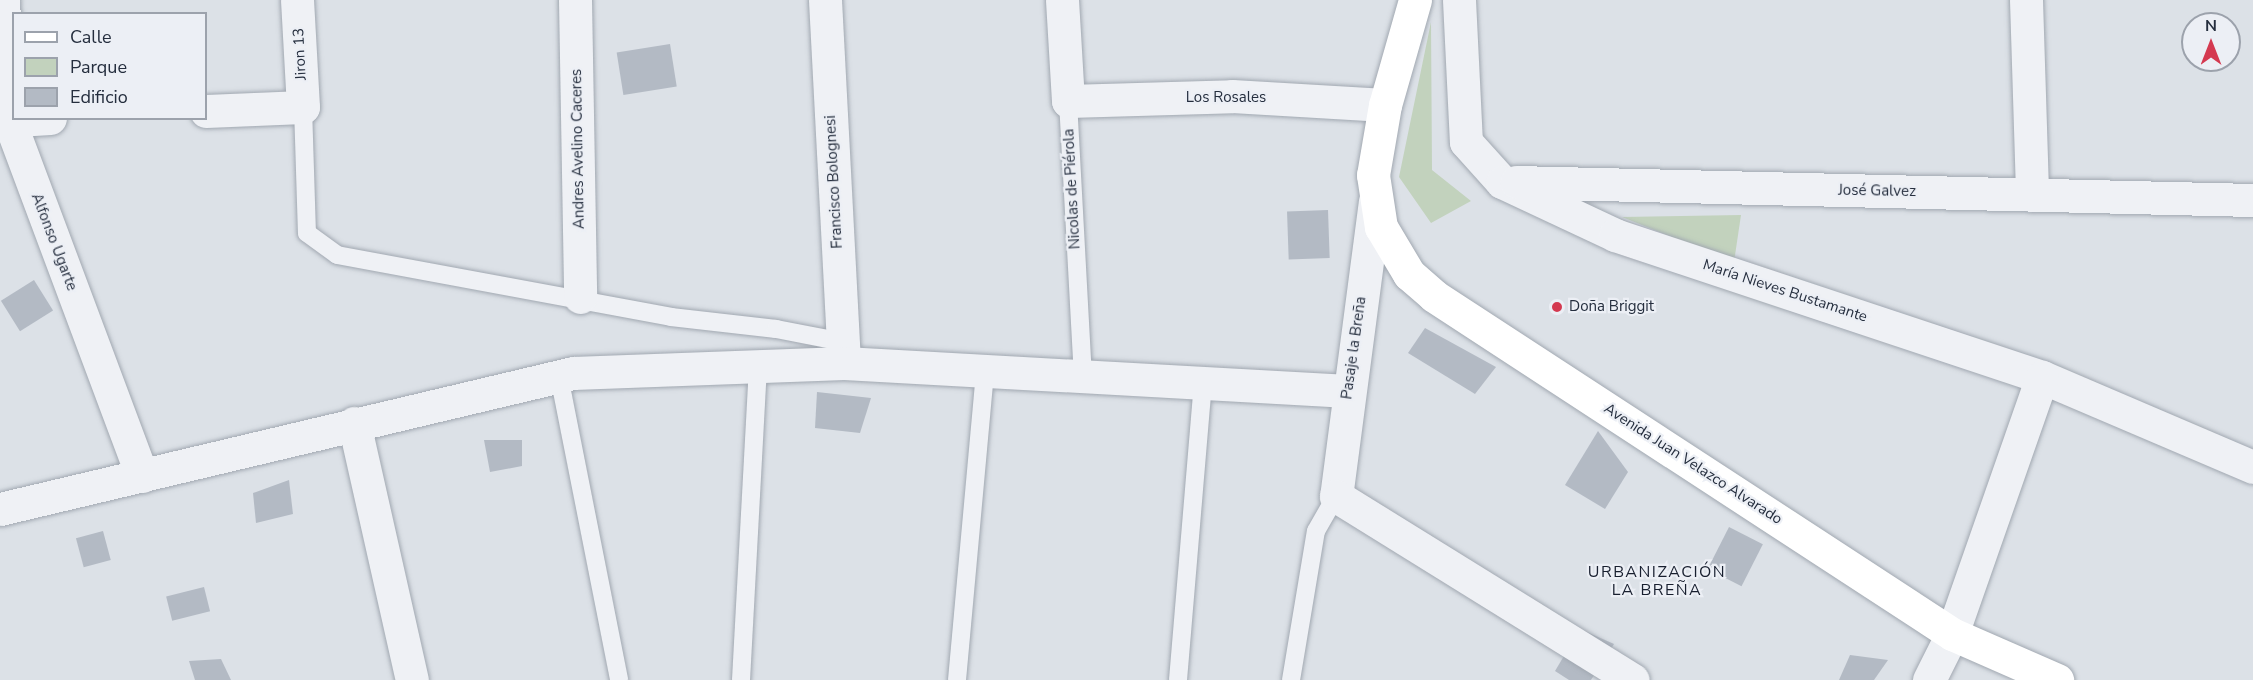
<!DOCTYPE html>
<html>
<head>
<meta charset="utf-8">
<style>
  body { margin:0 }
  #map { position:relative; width:2253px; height:680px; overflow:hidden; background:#dce1e7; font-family:"Nunito Sans",sans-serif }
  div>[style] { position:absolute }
  .green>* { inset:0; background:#c2d2bd }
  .building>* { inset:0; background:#b3bac4; transform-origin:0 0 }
  .roads { filter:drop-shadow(0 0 2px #a1a8b1) drop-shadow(0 0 2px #a1a8b1) }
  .lane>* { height:18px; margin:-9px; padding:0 9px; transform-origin:9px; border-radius:9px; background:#eff1f5 }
  .street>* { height:33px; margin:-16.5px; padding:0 16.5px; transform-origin:16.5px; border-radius:16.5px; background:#eff1f5 }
  .secondary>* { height:33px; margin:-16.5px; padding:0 16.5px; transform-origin:16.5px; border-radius:16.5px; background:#fff }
  .dots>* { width:16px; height:16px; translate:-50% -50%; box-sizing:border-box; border:3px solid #eceff5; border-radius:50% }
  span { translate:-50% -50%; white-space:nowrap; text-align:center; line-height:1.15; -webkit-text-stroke:4.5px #eceff5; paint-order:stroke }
  .street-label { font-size:15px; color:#252e3e }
  .poi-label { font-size:15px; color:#252e3e }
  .left { translate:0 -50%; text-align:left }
  .neighbourhood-label { font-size:16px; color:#181f2f; letter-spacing:1.5px }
  .legend { position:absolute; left:12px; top:12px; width:195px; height:108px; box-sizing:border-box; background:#eceff5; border:2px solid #9ca2ac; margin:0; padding:8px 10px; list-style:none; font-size:18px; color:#252e3e }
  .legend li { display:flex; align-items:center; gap:12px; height:30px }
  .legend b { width:30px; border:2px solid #9ca2ac }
  .north { position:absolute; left:2181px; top:12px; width:60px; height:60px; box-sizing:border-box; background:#eceff5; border:2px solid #9ca2ac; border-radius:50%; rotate:0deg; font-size:16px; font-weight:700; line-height:24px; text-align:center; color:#252e3e }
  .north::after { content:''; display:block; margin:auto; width:21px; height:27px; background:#d43950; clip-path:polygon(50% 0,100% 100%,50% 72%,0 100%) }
</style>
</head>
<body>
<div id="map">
  <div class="green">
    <div style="clip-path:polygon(1431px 22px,1432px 170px,1471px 201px,1431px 223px,1399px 177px)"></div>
    <div style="clip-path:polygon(1741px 215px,1734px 262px,1622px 217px)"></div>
  </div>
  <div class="building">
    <div style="left:670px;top:44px;width:43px;height:54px;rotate:81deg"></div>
    <div style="left:1328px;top:210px;width:48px;height:41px;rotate:88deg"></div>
    <div style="left:34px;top:280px;width:36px;height:39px;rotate:58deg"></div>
    <div style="clip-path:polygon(1425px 328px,1496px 367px,1475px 394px,1408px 353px)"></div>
    <div style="clip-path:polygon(817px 392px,871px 398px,860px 433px,815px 428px)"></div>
    <div style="clip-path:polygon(1598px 431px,1628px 472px,1605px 509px,1565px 485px)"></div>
    <div style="clip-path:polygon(484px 440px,522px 440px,522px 466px,490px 472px)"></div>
    <div style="clip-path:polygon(289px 480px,293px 514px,256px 523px,253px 493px)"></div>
    <div style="left:1729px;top:527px;width:38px;height:47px;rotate:27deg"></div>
    <div style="left:103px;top:531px;width:30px;height:28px;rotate:75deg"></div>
    <div style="left:204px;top:587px;width:25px;height:39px;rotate:76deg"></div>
    <div style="clip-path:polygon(1580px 629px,1614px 644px,1591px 680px,1569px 680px,1555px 671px)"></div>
    <div style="clip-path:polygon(1850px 655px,1888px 660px,1874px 680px,1839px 680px)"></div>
    <div style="clip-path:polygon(221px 659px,231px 680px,195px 680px,189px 661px)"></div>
  </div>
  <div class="roads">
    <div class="lane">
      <div style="left:1068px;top:101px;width:277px;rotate:86.9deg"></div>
      <div style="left:303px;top:107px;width:126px;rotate:88.2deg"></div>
      <div style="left:307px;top:233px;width:37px;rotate:36deg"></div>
      <div style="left:337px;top:255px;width:340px;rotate:10.5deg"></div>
      <div style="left:671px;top:317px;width:106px;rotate:6.5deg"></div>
      <div style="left:776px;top:329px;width:68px;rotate:11deg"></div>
      <div style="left:559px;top:376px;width:310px;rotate:78.8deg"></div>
      <div style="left:741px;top:680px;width:314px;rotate:-86.9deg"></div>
      <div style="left:957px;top:680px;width:310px;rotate:-84.8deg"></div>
      <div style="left:1178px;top:680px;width:298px;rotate:-85.2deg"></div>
      <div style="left:1291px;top:680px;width:151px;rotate:-80.5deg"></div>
      <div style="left:1316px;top:531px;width:40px;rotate:-60.3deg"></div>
    </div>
    <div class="street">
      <div style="left:3px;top:0;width:120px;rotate:87.1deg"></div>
      <div style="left:9px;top:120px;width:380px;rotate:69.5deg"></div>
      <div style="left:575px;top:0;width:297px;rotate:89deg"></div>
      <div style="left:825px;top:0;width:363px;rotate:87deg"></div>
      <div style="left:1062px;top:0;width:101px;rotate:86.6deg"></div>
      <div style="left:1068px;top:101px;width:164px;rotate:-1.7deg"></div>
      <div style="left:1232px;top:96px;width:153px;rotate:3.4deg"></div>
      <div style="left:1459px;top:0;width:142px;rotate:87.2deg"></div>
      <div style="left:1466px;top:142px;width:54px;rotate:48deg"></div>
      <div style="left:1502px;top:182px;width:125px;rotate:25.1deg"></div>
      <div style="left:1615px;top:235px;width:450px;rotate:18.4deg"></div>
      <div style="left:2042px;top:377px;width:229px;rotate:23.1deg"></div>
      <div style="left:2026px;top:0;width:195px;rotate:88.2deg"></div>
      <div style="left:206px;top:111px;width:97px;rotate:-2.4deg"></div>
      <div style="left:303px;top:107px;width:107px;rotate:-93.2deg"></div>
      <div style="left:0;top:121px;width:50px;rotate:-3.4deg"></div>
      <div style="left:1516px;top:182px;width:737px;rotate:1.4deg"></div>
      <div style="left:1375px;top:201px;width:298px;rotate:97.5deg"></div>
      <div style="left:1336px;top:496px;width:349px;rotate:31.8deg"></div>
      <div style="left:354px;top:423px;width:263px;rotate:77.3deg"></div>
      <div style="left:0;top:509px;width:589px;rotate:-13.35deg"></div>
      <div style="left:573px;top:373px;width:271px;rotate:-2.1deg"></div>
      <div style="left:844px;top:363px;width:505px;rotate:3.18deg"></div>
      <div style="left:1929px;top:680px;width:51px;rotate:-63.4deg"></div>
      <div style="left:1952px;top:634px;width:272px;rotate:-70.7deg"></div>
    </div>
    <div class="secondary">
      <div style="left:1415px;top:0;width:109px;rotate:105.9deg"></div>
      <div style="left:1385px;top:105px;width:71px;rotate:99.7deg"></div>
      <div style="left:1373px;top:175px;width:53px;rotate:81.3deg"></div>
      <div style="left:1381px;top:227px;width:55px;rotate:59.2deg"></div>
      <div style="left:1409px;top:274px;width:33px;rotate:41deg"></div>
      <div style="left:1434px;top:296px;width:619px;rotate:33.12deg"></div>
      <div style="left:1952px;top:634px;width:115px;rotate:23.7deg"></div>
    </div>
  </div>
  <div class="dots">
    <div style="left:1557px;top:307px;background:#d43950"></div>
  </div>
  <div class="street-label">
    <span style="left:300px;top:54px;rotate:-93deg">Jiron 13</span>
    <span style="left:1226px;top:98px">Los Rosales</span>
    <span style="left:578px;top:149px;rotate:-91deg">Andres Avelino Caceres</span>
    <span style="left:834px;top:182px;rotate:-93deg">Francisco Bolognesi</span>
    <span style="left:1072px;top:189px;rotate:-93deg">Nicolas de Piérola</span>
    <span style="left:1877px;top:191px;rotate:1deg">José Galvez</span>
    <span style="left:54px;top:242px;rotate:69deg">Alfonso Ugarte</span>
    <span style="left:1785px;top:291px;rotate:18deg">María Nieves Bustamante</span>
    <span style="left:1354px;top:348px;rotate:-82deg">Pasaje la Breña</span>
    <span style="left:1693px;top:464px;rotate:33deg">Avenida Juan Velazco Alvarado</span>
  </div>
  <div class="poi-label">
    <span class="left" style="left:1569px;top:307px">Doña Briggit</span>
  </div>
  <div class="neighbourhood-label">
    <span style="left:1657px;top:581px">URBANIZACIÓN<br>LA BREÑA</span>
  </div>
  <ul class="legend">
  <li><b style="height:8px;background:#fff"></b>Calle</li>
  <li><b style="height:16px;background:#c2d2bd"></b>Parque</li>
  <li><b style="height:16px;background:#b3bac4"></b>Edificio</li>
  </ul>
  <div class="north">N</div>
</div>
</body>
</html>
